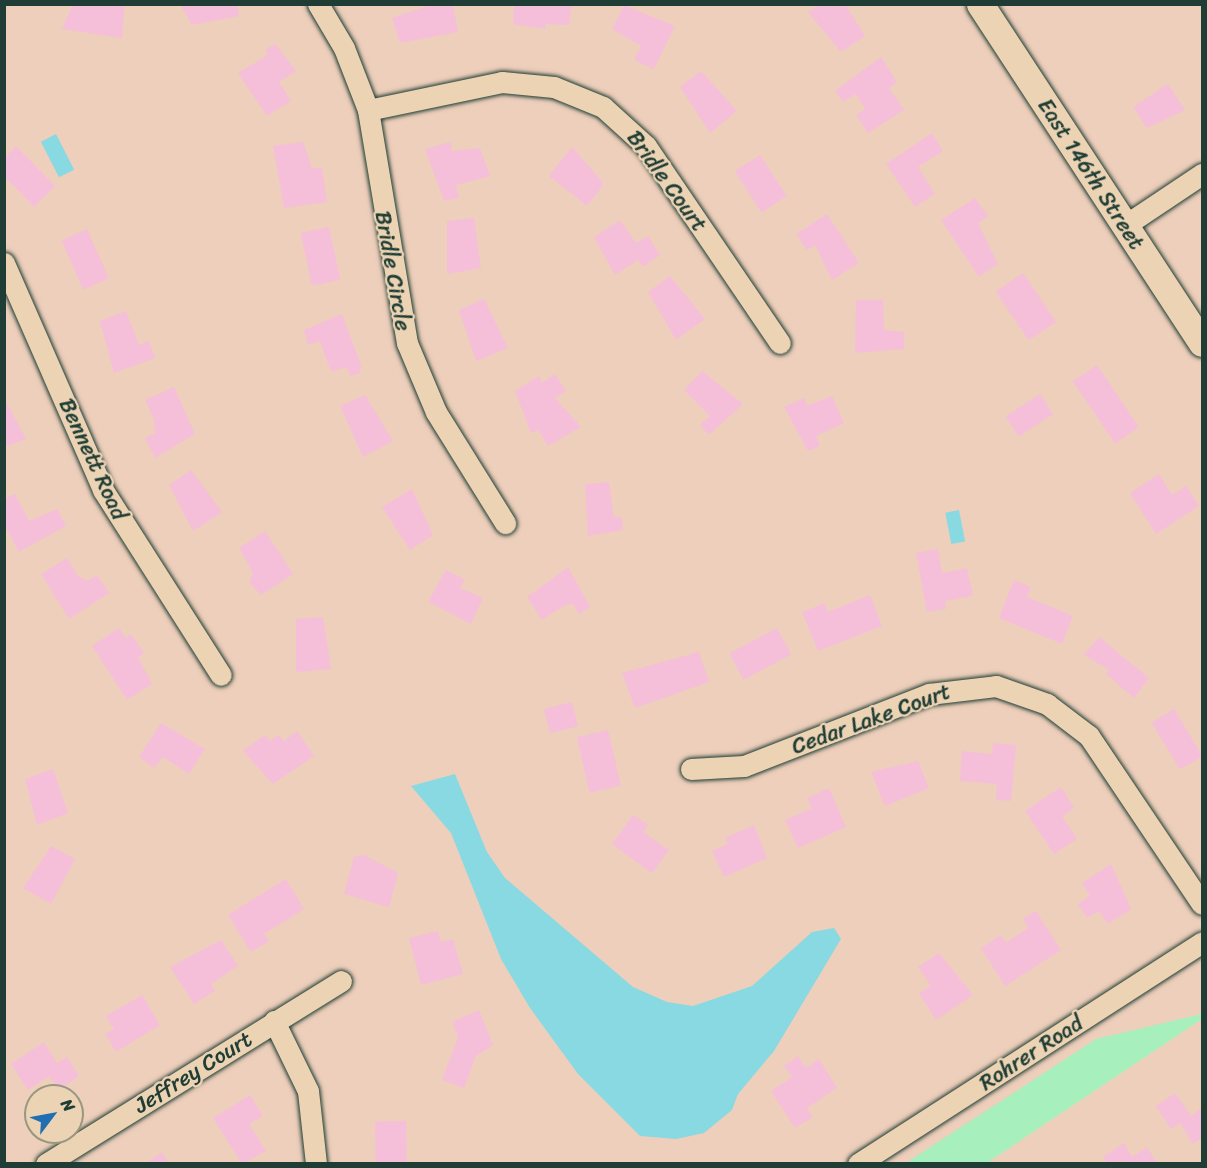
<!DOCTYPE html>
<html>
<head>
<meta charset="utf-8">
<style>
  body { margin:0 }
  #map { position:relative; width:1207px; height:1168px; overflow:hidden; background:#eecfbb; font-family:Sriracha,sans-serif }
  div>[style] { position:absolute }
  .green>* { inset:0; background:#a7efbd }
  .water>* { inset:0; background:#88d9e1; transform-origin:0 0 }
  .building>* { inset:0; background:#f5bfd9; transform-origin:0 0 }
  .roads { filter:drop-shadow(0 0 2px #1f3d34) drop-shadow(0 0 2px #1f3d34) }
  .minor>* { height:21px; margin:-10.5px; padding:0 10.5px; transform-origin:10.5px; border-radius:10.5px; background:#ecd3b4 }
  .major>* { height:27px; margin:-13.5px; padding:0 13.5px; transform-origin:13.5px; border-radius:13.5px; background:#ecd3b4 }
  span { translate:-50% -50%; white-space:nowrap; text-align:center; line-height:1.15; -webkit-text-stroke:4.5px #ecd3b4; paint-order:stroke }
  .street-label { font-size:22px; color:#1f3d34 }
  .frame { position:absolute; inset:0; border:6px solid #1f3d34; pointer-events:none }
  .north { position:absolute; left:24px; top:1084px; width:60px; height:60px; box-sizing:border-box; background:#ecd3b4; border:2px solid #9a9781; border-radius:50%; rotate:58deg; font-size:16px; font-weight:700; line-height:24px; text-align:center; color:#1f3d34 }
  .north::after { content:''; display:block; margin:auto; width:21px; height:27px; background:#1f6fb2; clip-path:polygon(50% 0,100% 100%,50% 72%,0 100%) }
</style>
</head>
<body>
<div id="map">
  <div class="green">
    <div style="clip-path:polygon(1202px 1014px,1202px 1019px,987px 1163px,906px 1163px,1096px 1039px)"></div>
  </div>
  <div class="water">
    <div style="left:56px;top:134px;width:40px;height:17px;rotate:63deg"></div>
    <div style="left:959px;top:510px;width:32px;height:14px;rotate:79deg"></div>
    <div style="clip-path:polygon(455px 774px,487px 852px,505px 878px,633px 987px,667px 1002px,693px 1006px,752px 986px,812px 932px,834px 928px,841px 939px,774px 1051px,738px 1094px,732px 1110px,704px 1133px,676px 1139px,640px 1136px,578px 1074px,530px 1008px,501px 959px,451px 833px,411px 786px)"></div>
  </div>
  <div class="building">
    <div style="clip-path:polygon(73px 4px,125px 4px,122px 38px,62px 29px)"></div>
    <div style="clip-path:polygon(180px 4px,237px 4px,239px 16px,192px 25px)"></div>
    <div style="clip-path:polygon(514px 4px,572px 4px,569px 25px,545px 24px,546px 29px,513px 24px)"></div>
    <div style="clip-path:polygon(820px 4px,845px 4px,865px 36px,841px 52px,808px 12px)"></div>
    <div style="clip-path:polygon(430px 5px,453px 5px,458px 32px,400px 43px,392px 18px)"></div>
    <div style="clip-path:polygon(624px 5px,675px 26px,654px 69px,634px 60px,641px 46px,612px 29px)"></div>
    <div style="clip-path:polygon(275px 44px,296px 71px,279px 82px,291px 101px,267px 116px,238px 73px,268px 55px,265px 50px)"></div>
    <div style="clip-path:polygon(881px 57px,897px 82px,889px 88px,904px 110px,868px 133px,856px 115px,865px 109px,856px 94px,843px 102px,835px 91px)"></div>
    <div style="clip-path:polygon(701px 71px,737px 111px,710px 133px,680px 87px)"></div>
    <div style="clip-path:polygon(1168px 84px,1185px 110px,1147px 128px,1133px 107px)"></div>
    <div style="clip-path:polygon(932px 133px,943px 151px,918px 167px,935px 194px,915px 207px,886px 164px)"></div>
    <div style="clip-path:polygon(303px 142px,312px 168px,322px 168px,327px 202px,284px 208px,273px 146px)"></div>
    <div style="clip-path:polygon(450px 142px,452px 151px,480px 148px,490px 176px,456px 185px,459px 198px,444px 201px,425px 149px)"></div>
    <div style="clip-path:polygon(16px 146px,55px 186px,34px 207px,4px 176px,4px 159px)"></div>
    <div style="clip-path:polygon(572px 147px,604px 184px,587px 206px,549px 176px)"></div>
    <div style="left:760px;top:155px;width:49px;height:30px;rotate:57deg"></div>
    <div style="clip-path:polygon(975px 198px,988px 216px,978px 223px,998px 264px,979px 277px,941px 220px)"></div>
    <div style="clip-path:polygon(827px 214px,859px 263px,832px 280px,815px 245px,807px 250px,796px 234px)"></div>
    <div style="clip-path:polygon(474px 218px,481px 268px,447px 274px,447px 221px)"></div>
    <div style="clip-path:polygon(620px 220px,636px 243px,648px 236px,660px 255px,643px 267px,638px 260px,615px 275px,594px 237px)"></div>
    <div style="left:329px;top:227px;width:54px;height:29px;rotate:78deg"></div>
    <div style="left:87px;top:229px;width:54px;height:28px;rotate:66deg"></div>
    <div style="left:1023px;top:273px;width:59px;height:33px;rotate:56deg"></div>
    <div style="clip-path:polygon(670px 276px,705px 319px,676px 340px,648px 292px)"></div>
    <div style="clip-path:polygon(484px 299px,508px 348px,476px 361px,459px 310px)"></div>
    <div style="clip-path:polygon(856px 300px,883px 300px,884px 330px,904px 332px,904px 349px,855px 353px)"></div>
    <div style="clip-path:polygon(126px 311px,139px 345px,149px 341px,155px 358px,114px 373px,100px 321px)"></div>
    <div style="clip-path:polygon(342px 314px,361px 365px,360px 373px,350px 376px,347px 367px,331px 372px,320px 341px,308px 345px,304px 330px)"></div>
    <div style="left:1097px;top:365px;width:75px;height:29px;rotate:56deg"></div>
    <div style="clip-path:polygon(702px 371px,743px 404px,709px 435px,700px 425px,710px 416px,684px 390px)"></div>
    <div style="clip-path:polygon(555px 374px,566px 391px,555px 398px,581px 427px,548px 446px,538px 430px,531px 433px,515px 391px,539px 376px,542px 383px)"></div>
    <div style="clip-path:polygon(174px 387px,195px 434px,155px 458px,145px 438px,155px 433px,154px 419px,145px 400px)"></div>
    <div style="left:1040px;top:394px;width:24px;height:41px;rotate:57deg"></div>
    <div style="clip-path:polygon(365px 395px,393px 441px,363px 457px,340px 406px)"></div>
    <div style="clip-path:polygon(832px 396px,844px 423px,816px 436px,820px 446px,808px 451px,784px 407px,804px 398px,807px 406px)"></div>
    <div style="clip-path:polygon(4px 398px,26px 439px,4px 447px)"></div>
    <div style="clip-path:polygon(191px 470px,222px 512px,193px 531px,169px 485px)"></div>
    <div style="clip-path:polygon(1159px 474px,1172px 495px,1186px 486px,1199px 506px,1156px 534px,1130px 493px)"></div>
    <div style="clip-path:polygon(609px 482px,614px 517px,622px 518px,623px 530px,588px 536px,585px 484px)"></div>
    <div style="clip-path:polygon(412px 489px,433px 535px,410px 550px,382px 507px)"></div>
    <div style="clip-path:polygon(15px 494px,29px 521px,57px 509px,66px 526px,19px 552px,4px 524px,4px 499px)"></div>
    <div style="clip-path:polygon(265px 531px,293px 574px,261px 595px,249px 582px,253px 573px,239px 548px)"></div>
    <div style="clip-path:polygon(938px 549px,942px 573px,967px 568px,973px 596px,945px 601px,946px 609px,927px 612px,916px 553px)"></div>
    <div style="clip-path:polygon(67px 558px,78px 576px,87px 581px,97px 575px,109px 593px,69px 619px,41px 574px)"></div>
    <div style="clip-path:polygon(568px 567px,590px 607px,579px 614px,573px 604px,565px 605px,542px 620px,527px 597px)"></div>
    <div style="clip-path:polygon(446px 570px,465px 580px,460px 588px,483px 598px,471px 624px,428px 602px)"></div>
    <div style="clip-path:polygon(1014px 580px,1031px 587px,1027px 597px,1073px 616px,1062px 644px,999px 618px)"></div>
    <div style="clip-path:polygon(870px 595px,882px 626px,818px 651px,802px 612px,825px 603px,828px 612px)"></div>
    <div style="clip-path:polygon(323px 617px,331px 669px,296px 672px,296px 619px)"></div>
    <div style="clip-path:polygon(119px 628px,126px 638px,131px 634px,144px 653px,138px 657px,152px 684px,127px 700px,92px 646px)"></div>
    <div style="left:777px;top:628px;width:30px;height:54px;rotate:62deg"></div>
    <div style="clip-path:polygon(1099px 637px,1149px 678px,1134px 698px,1106px 674px,1109px 670px,1084px 655px)"></div>
    <div style="clip-path:polygon(699px 652px,709px 682px,635px 708px,622px 673px)"></div>
    <div style="left:572px;top:702px;width:25px;height:29px;rotate:76deg"></div>
    <div style="left:1174px;top:709px;width:55px;height:26px;rotate:59deg"></div>
    <div style="clip-path:polygon(161px 723px,205px 749px,189px 774px,163px 757px,154px 768px,139px 757px)"></div>
    <div style="left:608px;top:730px;width:57px;height:32px;rotate:77deg"></div>
    <div style="clip-path:polygon(297px 731px,314px 756px,273px 784px,243px 751px,265px 735px,270px 741px,279px 735px,284px 741px)"></div>
    <div style="clip-path:polygon(993px 743px,1016px 745px,1011px 801px,996px 800px,997px 784px,960px 781px,962px 751px,992px 754px)"></div>
    <div style="clip-path:polygon(918px 761px,929px 788px,885px 806px,871px 772px)"></div>
    <div style="clip-path:polygon(53px 769px,68px 813px,37px 825px,25px 779px)"></div>
    <div style="clip-path:polygon(1061px 787px,1074px 808px,1062px 816px,1077px 839px,1054px 854px,1025px 811px)"></div>
    <div style="clip-path:polygon(829px 788px,846px 827px,798px 848px,785px 820px,812px 808px,807px 798px)"></div>
    <div style="clip-path:polygon(633px 815px,648px 825px,643px 832px,669px 850px,652px 873px,612px 844px)"></div>
    <div style="clip-path:polygon(754px 825px,767px 858px,724px 877px,712px 851px,728px 844px,725px 838px)"></div>
    <div style="clip-path:polygon(51px 846px,75px 859px,51px 904px,23px 888px)"></div>
    <div style="clip-path:polygon(364px 855px,398px 873px,389px 907px,344px 894px,354px 857px)"></div>
    <div style="clip-path:polygon(1111px 864px,1131px 909px,1108px 924px,1099px 911px,1087px 918px,1078px 904px,1090px 896px,1082px 883px)"></div>
    <div style="clip-path:polygon(286px 879px,304px 909px,264px 934px,269px 941px,251px 952px,228px 915px)"></div>
    <div style="clip-path:polygon(1036px 911px,1061px 950px,1005px 986px,981px 948px,1001px 935px,1006px 943px,1028px 928px,1023px 919px)"></div>
    <div style="clip-path:polygon(438px 931px,441px 942px,453px 939px,463px 974px,421px 985px,409px 938px)"></div>
    <div style="clip-path:polygon(221px 940px,238px 966px,211px 984px,215px 991px,194px 1004px,170px 967px)"></div>
    <div style="clip-path:polygon(939px 953px,973px 995px,936px 1020px,919px 993px,931px 986px,918px 967px)"></div>
    <div style="clip-path:polygon(142px 995px,160px 1025px,116px 1052px,105px 1034px,114px 1029px,106px 1016px)"></div>
    <div style="clip-path:polygon(479px 1010px,493px 1045px,476px 1056px,464px 1088px,442px 1080px,458px 1037px,452px 1022px)"></div>
    <div style="clip-path:polygon(44px 1042px,57px 1063px,67px 1057px,79px 1076px,59px 1090px,49px 1076px,28px 1090px,11px 1064px)"></div>
    <div style="clip-path:polygon(798px 1056px,806px 1068px,819px 1059px,837px 1088px,807px 1108px,813px 1117px,795px 1128px,771px 1091px,792px 1077px,784px 1066px)"></div>
    <div style="clip-path:polygon(1175px 1093px,1191px 1116px,1202px 1108px,1202px 1138px,1193px 1144px,1180px 1123px,1171px 1129px,1156px 1106px)"></div>
    <div style="clip-path:polygon(250px 1095px,263px 1116px,249px 1124px,266px 1151px,242px 1164px,213px 1118px)"></div>
    <div style="left:406px;top:1121px;width:43px;height:31px;rotate:89deg"></div>
    <div style="clip-path:polygon(1124px 1143px,1132px 1157px,1147px 1147px,1158px 1164px,1107px 1164px,1103px 1157px)"></div>
    <div style="clip-path:polygon(162px 1152px,169px 1164px,145px 1164px)"></div>
  </div>
  <div class="roads">
    <div class="minor">
      <div style="left:318px;top:4px;width:51px;rotate:59.4deg"></div>
      <div style="left:344px;top:48px;width:66px;rotate:68.8deg"></div>
      <div style="left:368px;top:110px;width:236px;rotate:80.5deg"></div>
      <div style="left:407px;top:343px;width:75px;rotate:67.2deg"></div>
      <div style="left:436px;top:412px;width:131px;rotate:58.1deg"></div>
      <div style="left:368px;top:110px;width:137px;rotate:-11.8deg"></div>
      <div style="left:502px;top:82px;width:52px;rotate:5.5deg"></div>
      <div style="left:554px;top:87px;width:53px;rotate:22.2deg"></div>
      <div style="left:603px;top:107px;width:58px;rotate:42.2deg"></div>
      <div style="left:646px;top:146px;width:238px;rotate:55.8deg"></div>
      <div style="left:1124px;top:226px;width:94px;rotate:-33.7deg"></div>
      <div style="left:4px;top:263px;width:248px;rotate:66.4deg"></div>
      <div style="left:103px;top:490px;width:219px;rotate:57.5deg"></div>
      <div style="left:691px;top:769px;width:53px;rotate:-3.2deg"></div>
      <div style="left:744px;top:766px;width:199px;rotate:-21.3deg"></div>
      <div style="left:929px;top:694px;width:67px;rotate:-6.8deg"></div>
      <div style="left:996px;top:686px;width:54px;rotate:19.4deg"></div>
      <div style="left:1047px;top:704px;width:53px;rotate:37.3deg"></div>
      <div style="left:1089px;top:736px;width:202px;rotate:56.1deg"></div>
      <div style="left:274px;top:1021px;width:78px;rotate:64.1deg"></div>
      <div style="left:308px;top:1091px;width:73px;rotate:83.7deg"></div>
      <div style="left:46px;top:1164px;width:347px;rotate:-31.8deg"></div>
      <div style="left:858px;top:1164px;width:409px;rotate:-32.8deg"></div>
    </div>
    <div class="major">
      <div style="left:980px;top:4px;width:405px;rotate:56.8deg"></div>
    </div>
  </div>
  <div class="street-label">
    <span style="left:1091px;top:174px;rotate:57deg">East 146th Street</span>
    <span style="left:667px;top:181px;rotate:54deg">Bridle Court</span>
    <span style="left:393px;top:271px;rotate:80deg">Bridle Circle</span>
    <span style="left:93px;top:459px;rotate:65deg">Bennett Road</span>
    <span style="left:871px;top:719px;rotate:-20deg">Cedar Lake Court</span>
    <span style="left:1031px;top:1053px;rotate:-33deg">Rohrer Road</span>
    <span style="left:193px;top:1072px;rotate:-32deg">Jeffrey Court</span>
  </div>
  <div class="frame"></div>
  <div class="north">N</div>
</div>
</body>
</html>
